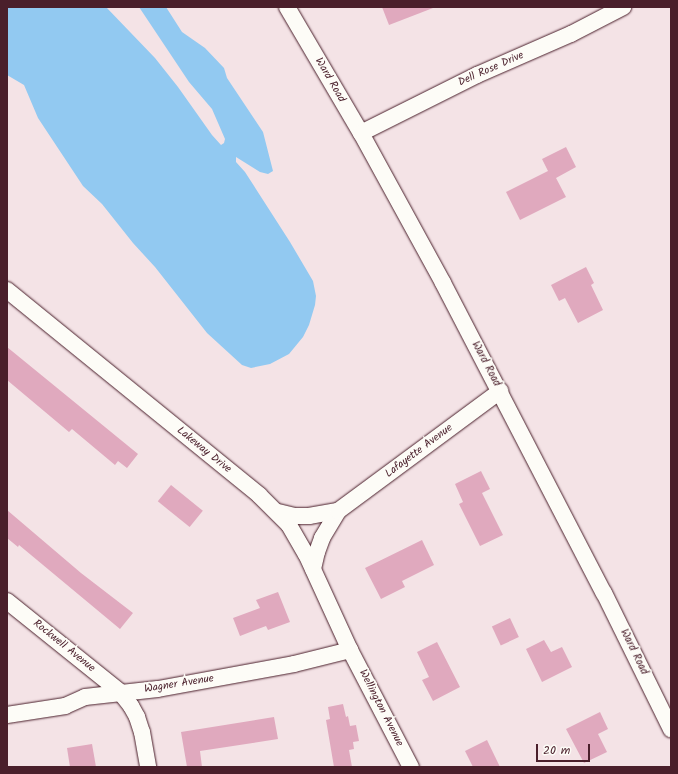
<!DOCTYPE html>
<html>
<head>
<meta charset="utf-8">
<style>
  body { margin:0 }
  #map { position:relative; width:678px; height:774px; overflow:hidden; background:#f4e3e6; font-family:Kalam,sans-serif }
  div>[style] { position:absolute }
  .water>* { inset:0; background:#92c9f1 }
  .building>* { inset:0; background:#e0a9be; transform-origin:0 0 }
  .roads { filter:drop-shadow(0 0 1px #4a1f2b) drop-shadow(0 0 1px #4a1f2b) }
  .street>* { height:16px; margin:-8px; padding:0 8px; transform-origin:8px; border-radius:8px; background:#fdfcf7 }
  span { translate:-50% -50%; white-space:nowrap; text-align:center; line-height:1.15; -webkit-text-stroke:3.5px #fdfcf7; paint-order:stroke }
  .street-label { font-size:11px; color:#4a1f2b }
  .frame { position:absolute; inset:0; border:8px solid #4a1f2b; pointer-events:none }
  .scale { position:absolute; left:536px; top:744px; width:54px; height:18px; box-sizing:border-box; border:2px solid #4a1f2b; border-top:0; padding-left:5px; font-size:12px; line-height:14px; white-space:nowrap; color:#4a1f2b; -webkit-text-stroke:3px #fdfcf7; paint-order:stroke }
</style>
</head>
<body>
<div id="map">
  <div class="water">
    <div style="clip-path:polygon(7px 7px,106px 7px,155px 58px,178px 87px,212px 135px,221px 145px,224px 143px,225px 139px,212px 109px,189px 82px,139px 7px,166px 7px,182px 32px,205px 48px,224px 68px,227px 78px,263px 132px,273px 171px,268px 174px,260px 172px,236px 157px,236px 162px,245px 172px,290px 242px,313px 281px,316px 296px,315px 305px,309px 325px,303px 337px,289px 354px,270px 364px,251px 368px,242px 365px,207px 333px,155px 267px,133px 243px,102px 204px,83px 186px,38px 118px,24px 85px,7px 75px)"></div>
  </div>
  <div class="building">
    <div style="clip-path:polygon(382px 7px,433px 7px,433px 8px,389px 25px)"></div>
    <div style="clip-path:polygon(566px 147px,576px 167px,556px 178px,566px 197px,520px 220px,506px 192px,548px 171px,542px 159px)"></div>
    <div style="clip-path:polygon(586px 267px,594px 283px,591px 285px,603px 310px,578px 323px,565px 298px,559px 301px,551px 285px)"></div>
    <div style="clip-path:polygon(7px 347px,138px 454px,127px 468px,118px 461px,115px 465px,72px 429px,69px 432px,7px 380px)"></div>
    <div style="clip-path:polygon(481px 471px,490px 489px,482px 493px,503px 535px,480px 546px,459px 504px,463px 502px,455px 484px)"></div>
    <div style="left:171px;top:485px;width:41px;height:21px;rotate:39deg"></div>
    <div style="clip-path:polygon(7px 510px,81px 573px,133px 613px,120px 629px,19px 545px,18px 547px,7px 538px)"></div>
    <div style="clip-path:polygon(422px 540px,434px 565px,402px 581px,405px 587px,381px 599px,365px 568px)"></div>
    <div style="clip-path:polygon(278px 592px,290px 622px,268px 630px,266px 626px,240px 636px,233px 618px,260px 608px,256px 600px)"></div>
    <div style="left:510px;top:618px;width:21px;height:20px;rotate:65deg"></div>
    <div style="clip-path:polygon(544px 640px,551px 652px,562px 647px,572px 667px,542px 682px,526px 649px)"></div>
    <div style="clip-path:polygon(437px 642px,460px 687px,433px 701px,422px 680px,429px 677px,417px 652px)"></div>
    <div style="clip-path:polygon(343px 704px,346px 717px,348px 716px,350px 726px,356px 725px,359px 741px,353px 742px,354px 749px,349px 750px,352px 767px,334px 767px,326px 720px,330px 719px,328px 707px)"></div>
    <div style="clip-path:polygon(600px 712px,608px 729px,598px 734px,607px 752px,584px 763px,566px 729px)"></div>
    <div style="clip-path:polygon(274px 717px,278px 739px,200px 751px,202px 767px,187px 767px,181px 732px)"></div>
    <div style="clip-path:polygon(487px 740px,500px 767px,473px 767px,465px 751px)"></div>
    <div style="clip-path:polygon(92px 744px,96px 767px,70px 767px,67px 748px)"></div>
  </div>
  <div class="roads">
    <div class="street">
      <div style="left:287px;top:7px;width:146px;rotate:59.6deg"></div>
      <div style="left:361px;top:133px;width:171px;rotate:61.3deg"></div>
      <div style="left:443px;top:283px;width:349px;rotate:62.6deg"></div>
      <div style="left:604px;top:593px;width:152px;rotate:63.8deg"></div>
      <div style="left:361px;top:133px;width:130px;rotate:-26.6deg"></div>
      <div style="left:477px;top:75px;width:103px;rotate:-23.6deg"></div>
      <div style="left:571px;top:34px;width:59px;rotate:-27.4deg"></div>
      <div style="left:7px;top:290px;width:325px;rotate:39.1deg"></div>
      <div style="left:259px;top:495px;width:42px;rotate:45deg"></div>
      <div style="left:289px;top:525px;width:34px;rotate:60deg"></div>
      <div style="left:306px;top:554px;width:106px;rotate:65.4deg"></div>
      <div style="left:350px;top:650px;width:132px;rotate:62.5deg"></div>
      <div style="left:278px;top:512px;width:16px;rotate:14deg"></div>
      <div style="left:294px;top:516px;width:15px"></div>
      <div style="left:309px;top:516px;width:29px;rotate:-10deg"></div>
      <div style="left:313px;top:569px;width:17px;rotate:-77deg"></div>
      <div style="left:317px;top:552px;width:15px;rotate:-70deg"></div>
      <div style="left:322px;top:538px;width:31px;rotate:-59deg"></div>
      <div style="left:338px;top:511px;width:202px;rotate:-36.5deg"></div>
      <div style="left:7px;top:601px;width:145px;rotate:38.8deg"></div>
      <div style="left:120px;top:692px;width:18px;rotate:52deg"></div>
      <div style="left:131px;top:706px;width:13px;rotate:61deg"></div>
      <div style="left:137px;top:717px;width:16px;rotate:72deg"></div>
      <div style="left:142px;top:732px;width:36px;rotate:80deg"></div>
      <div style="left:7px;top:715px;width:59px;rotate:-8.8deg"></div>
      <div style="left:65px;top:706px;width:22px;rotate:-24deg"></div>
      <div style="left:85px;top:697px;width:73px;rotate:-6.3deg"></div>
      <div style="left:158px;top:689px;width:138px;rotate:-10.4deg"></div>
      <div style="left:294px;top:664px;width:58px;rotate:-14deg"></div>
    </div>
  </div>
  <div class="street-label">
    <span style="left:491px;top:69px;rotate:-24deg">Dell Rose Drive</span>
    <span style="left:330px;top:80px;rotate:60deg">Ward Road</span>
    <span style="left:486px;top:364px;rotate:62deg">Ward Road</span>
    <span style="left:204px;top:450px;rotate:39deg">Lakeway Drive</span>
    <span style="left:419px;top:451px;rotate:-37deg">Lafayette Avenue</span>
    <span style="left:64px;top:646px;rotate:39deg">Rockwell Avenue</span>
    <span style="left:634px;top:652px;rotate:64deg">Ward Road</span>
    <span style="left:179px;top:684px;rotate:-9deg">Wagner Avenue</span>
    <span style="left:381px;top:708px;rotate:63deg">Wellington Avenue</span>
  </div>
  <div class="frame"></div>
  <div class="scale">20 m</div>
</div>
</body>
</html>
